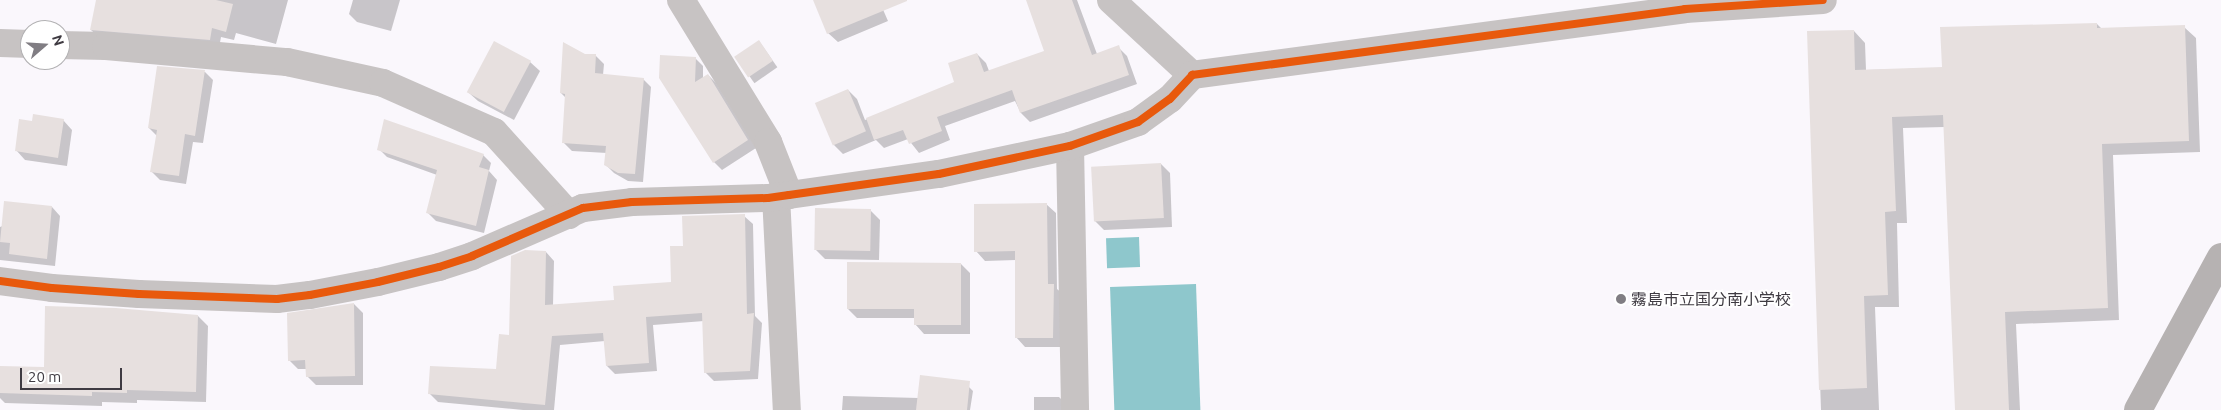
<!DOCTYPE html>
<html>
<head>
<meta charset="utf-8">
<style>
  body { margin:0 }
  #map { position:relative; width:2221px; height:410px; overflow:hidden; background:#faf7fc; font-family:Ubuntu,"Noto Sans JP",sans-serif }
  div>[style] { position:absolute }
  .water>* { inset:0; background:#8ec7cc; transform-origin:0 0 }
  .shadow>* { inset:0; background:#0003; transform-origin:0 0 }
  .building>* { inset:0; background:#e7e0df; transform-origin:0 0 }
  .minor>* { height:28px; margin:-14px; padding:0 14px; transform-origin:14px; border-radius:14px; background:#c7c3c3 }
  .major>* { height:28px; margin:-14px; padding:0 14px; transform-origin:14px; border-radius:14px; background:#b6b2b2 }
  .cycleway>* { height:8px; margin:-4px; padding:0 4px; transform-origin:4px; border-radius:4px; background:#e8590c }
  .dots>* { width:14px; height:14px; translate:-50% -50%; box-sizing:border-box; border:2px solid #fff; border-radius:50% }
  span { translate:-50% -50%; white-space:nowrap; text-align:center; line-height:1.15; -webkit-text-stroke:4px #fff; paint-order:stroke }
  .poi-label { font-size:16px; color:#3f3b42 }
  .left { translate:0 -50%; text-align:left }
  .north { position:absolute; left:20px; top:20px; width:50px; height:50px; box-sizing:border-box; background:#fff; border:1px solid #b2b1b3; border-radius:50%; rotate:71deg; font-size:14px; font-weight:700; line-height:20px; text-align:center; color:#3f3b42 }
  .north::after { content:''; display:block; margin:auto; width:18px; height:22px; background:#807d83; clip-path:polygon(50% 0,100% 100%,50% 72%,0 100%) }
  .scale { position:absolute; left:20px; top:368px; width:102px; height:22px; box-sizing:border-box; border:2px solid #3f3b42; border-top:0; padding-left:6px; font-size:15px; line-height:18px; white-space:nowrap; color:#3f3b42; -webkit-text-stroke:4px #fff; paint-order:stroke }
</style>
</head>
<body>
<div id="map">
  <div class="water">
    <div style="left:1139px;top:237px;width:30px;height:33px;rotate:88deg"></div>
    <div style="left:1196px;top:284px;width:126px;height:86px;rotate:88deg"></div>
  </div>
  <div class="shadow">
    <div style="clip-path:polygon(97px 0,288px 0,276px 44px,236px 33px,234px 40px,221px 37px,219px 48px,100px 38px,91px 30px)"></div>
    <div style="clip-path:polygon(353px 0,400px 0,391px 31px,357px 22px,349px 14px)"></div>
    <div style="clip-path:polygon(815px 0,893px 0,881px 5px,888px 21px,838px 42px,828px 33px)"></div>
    <div style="clip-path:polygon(1027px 0,1077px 0,1097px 54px,1118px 47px,1127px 56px,1137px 84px,1030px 122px,1021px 113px,1015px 101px,945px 126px,950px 140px,919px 153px,908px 139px,884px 148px,876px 140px,843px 154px,834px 145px,817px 103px,848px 90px,857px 99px,865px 120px,956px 83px,977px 54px,986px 63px,989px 71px,1046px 52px)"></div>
    <div style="clip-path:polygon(2097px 24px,2102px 29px,2184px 27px,2196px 38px,2200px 152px,2113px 155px,2119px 320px,2016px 324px,2020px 410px,1956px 410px,1945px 127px,1903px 128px,1907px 223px,1897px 223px,1899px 307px,1875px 307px,1879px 410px,1821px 410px,1808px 33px,1854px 31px,1865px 43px,1866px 70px,1943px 68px)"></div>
    <div style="left:759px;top:41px;width:32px;height:28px;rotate:55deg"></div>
    <div style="clip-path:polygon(494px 43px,530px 62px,540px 71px,514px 120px,478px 101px,468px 92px)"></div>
    <div style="clip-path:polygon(595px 55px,604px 64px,603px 75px,643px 79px,651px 87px,643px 182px,628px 181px,614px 173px,606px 165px,607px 153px,572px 151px,563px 142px,566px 98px,561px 93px)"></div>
    <div style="clip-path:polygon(695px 58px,703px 66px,703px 79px,708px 75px,716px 83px,756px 148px,722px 170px,714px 162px,660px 77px)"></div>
    <div style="clip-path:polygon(158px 68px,205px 72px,213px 80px,203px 143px,193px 142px,186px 184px,160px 180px,152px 172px,157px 136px,149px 128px)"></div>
    <div style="clip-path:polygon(63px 120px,72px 130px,67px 166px,25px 160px,16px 150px,33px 123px)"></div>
    <div style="clip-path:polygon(379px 149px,483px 155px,491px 163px,489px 171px,497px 180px,484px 233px,436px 221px,428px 213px,437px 175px,387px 157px)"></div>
    <div style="clip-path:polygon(1161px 164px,1170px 173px,1172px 227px,1104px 230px,1095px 221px)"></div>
    <div style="clip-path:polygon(1046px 204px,1056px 213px,1057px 289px,1063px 294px,1062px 347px,1025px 347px,1016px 337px,1016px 260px,985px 261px,976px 251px)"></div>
    <div style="clip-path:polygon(52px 207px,60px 216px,55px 266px,0 260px,0 227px)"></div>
    <div style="clip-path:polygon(870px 210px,880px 220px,879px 260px,825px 259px,816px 250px)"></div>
    <div style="clip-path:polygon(744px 216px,753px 224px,755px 316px,762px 323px,758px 379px,714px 381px,705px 372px,704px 321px,653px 325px,657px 371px,615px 374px,607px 366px,605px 341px,560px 345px,554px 410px,523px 410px,438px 402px,430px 394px,497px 370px,546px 252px,554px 261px,553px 306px,615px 301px,672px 283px,684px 247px)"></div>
    <div style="clip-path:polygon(961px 264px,970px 273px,970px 334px,924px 334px,915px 324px,915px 318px,857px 318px,848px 309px)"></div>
    <div style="clip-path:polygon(354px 304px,363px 313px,363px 385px,316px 385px,307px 376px,307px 369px,298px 369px,289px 360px)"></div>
    <div style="clip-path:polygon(198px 316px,208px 326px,206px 402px,137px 400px,137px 403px,102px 402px,102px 406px,5px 403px,0 398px,0 367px,45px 369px)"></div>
    <div style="clip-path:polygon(964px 382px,973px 391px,970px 410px,842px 410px,843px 396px,919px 398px)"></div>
    <div style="clip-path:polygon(1034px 397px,1059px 397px,1068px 406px,1068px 410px,1034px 410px)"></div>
  </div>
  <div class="building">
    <div style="clip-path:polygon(96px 0,216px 0,233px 4px,226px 32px,212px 28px,210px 40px,90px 30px)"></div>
    <div style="clip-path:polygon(813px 0,907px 0,907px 1px,827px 34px)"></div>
    <div style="clip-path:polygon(1026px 0,1072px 0,1092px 55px,1119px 45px,1129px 75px,1020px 113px,1012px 90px,937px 117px,942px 131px,909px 144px,903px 130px,874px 140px,866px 118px,954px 82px,948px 63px,977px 53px,984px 72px,1044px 51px)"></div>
    <div style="clip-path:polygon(2097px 23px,2097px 28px,2185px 25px,2189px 141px,2102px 144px,2108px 308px,2005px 312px,2009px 410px,1955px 410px,1943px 115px,1892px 117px,1896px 211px,1885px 212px,1888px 295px,1864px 296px,1867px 388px,1819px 390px,1807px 31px,1854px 30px,1855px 70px,1942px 67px,1940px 27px)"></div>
    <div style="left:759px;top:40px;width:25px;height:30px;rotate:56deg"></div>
    <div style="left:494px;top:41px;width:42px;height:58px;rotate:28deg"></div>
    <div style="clip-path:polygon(563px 42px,585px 54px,596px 54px,595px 73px,644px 78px,635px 174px,618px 173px,604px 165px,606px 146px,562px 143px,565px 94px,560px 93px)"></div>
    <div style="clip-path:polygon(660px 55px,696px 57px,695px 82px,708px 74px,748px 140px,713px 163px,659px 78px)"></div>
    <div style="clip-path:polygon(157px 66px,205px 70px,195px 136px,185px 134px,179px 176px,150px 172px,157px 130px,148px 128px)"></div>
    <div style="left:848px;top:89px;width:46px;height:36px;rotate:67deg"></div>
    <div style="clip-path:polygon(33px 114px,64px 119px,58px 158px,15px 151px,19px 119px,32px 121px)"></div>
    <div style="clip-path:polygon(384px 119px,484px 154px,479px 167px,489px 170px,476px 226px,426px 213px,437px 170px,377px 150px)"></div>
    <div style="left:1161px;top:163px;width:55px;height:70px;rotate:87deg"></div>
    <div style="clip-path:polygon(4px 201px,52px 206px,47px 259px,9px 254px,10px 243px,0 242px)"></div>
    <div style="clip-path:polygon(1047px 203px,1048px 284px,1054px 284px,1053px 338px,1015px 338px,1015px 251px,974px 252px,974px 204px)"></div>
    <div style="left:815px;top:208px;width:56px;height:42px;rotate:1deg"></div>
    <div style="clip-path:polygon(745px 214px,747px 314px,754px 313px,750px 371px,704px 373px,702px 313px,646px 317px,649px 363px,606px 366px,603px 333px,552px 336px,545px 405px,428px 394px,430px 366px,496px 369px,499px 334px,509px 335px,511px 256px,525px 250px,546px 251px,545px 305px,614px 300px,613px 286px,671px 282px,670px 246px,683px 246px,682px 216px)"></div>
    <div style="clip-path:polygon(847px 262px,961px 263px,961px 325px,914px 325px,914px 309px,847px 309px)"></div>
    <div style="clip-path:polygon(354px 303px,355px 376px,306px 377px,305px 360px,288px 361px,287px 313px)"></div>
    <div style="clip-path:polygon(45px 306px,116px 308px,198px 315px,196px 392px,127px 390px,127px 393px,92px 392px,92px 396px,0 393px,0 366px,44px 367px)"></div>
    <div style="clip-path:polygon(920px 375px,970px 381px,967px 410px,916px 410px)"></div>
  </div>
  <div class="minor">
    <div style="left:681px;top:0;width:167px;rotate:58.5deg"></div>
    <div style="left:768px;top:142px;width:57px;rotate:68.4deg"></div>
    <div style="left:1111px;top:0;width:110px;rotate:42.8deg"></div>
    <div style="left:0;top:43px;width:30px;rotate:2deg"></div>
    <div style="left:60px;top:45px;width:46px;rotate:1.2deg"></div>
    <div style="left:106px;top:46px;width:182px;rotate:5.1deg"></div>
    <div style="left:287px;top:62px;width:98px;rotate:12.3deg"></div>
    <div style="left:383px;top:83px;width:121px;rotate:23.8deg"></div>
    <div style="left:494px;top:132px;width:112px;rotate:47.9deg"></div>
    <div style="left:1070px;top:146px;width:264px;rotate:88.9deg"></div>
    <div style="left:776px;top:196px;width:214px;rotate:87.1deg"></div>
    <div style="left:0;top:281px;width:52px;rotate:7.7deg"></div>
    <div style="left:52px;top:288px;width:87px;rotate:3.9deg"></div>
    <div style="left:139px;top:294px;width:138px;rotate:2.1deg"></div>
    <div style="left:277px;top:299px;width:33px;rotate:-7deg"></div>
    <div style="left:310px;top:295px;width:69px;rotate:-10.8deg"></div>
    <div style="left:378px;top:282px;width:63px;rotate:-13.8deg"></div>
    <div style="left:439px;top:267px;width:35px;rotate:-18deg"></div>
    <div style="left:472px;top:256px;width:121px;rotate:-23.4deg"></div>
    <div style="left:583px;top:208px;width:49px;rotate:-7deg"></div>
    <div style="left:632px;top:202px;width:136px;rotate:-1.7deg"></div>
    <div style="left:768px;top:198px;width:21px;rotate:-8deg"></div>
    <div style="left:789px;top:195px;width:151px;rotate:-8deg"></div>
    <div style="left:939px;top:174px;width:134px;rotate:-12.1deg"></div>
    <div style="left:1070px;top:146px;width:72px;rotate:-19.4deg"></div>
    <div style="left:1138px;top:122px;width:39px;rotate:-36deg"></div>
    <div style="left:1170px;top:99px;width:33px;rotate:-47deg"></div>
    <div style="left:1192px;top:75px;width:497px;rotate:-7.6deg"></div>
    <div style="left:1685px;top:9px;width:138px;rotate:-3.7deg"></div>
  </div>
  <div class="major">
    <div style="left:2138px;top:410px;width:174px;rotate:-61.5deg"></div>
  </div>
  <div class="cycleway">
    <div style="left:0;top:281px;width:52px;rotate:7.7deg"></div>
    <div style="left:52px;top:288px;width:87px;rotate:3.9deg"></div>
    <div style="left:139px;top:294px;width:138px;rotate:2.1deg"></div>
    <div style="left:277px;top:299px;width:33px;rotate:-7deg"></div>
    <div style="left:310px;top:295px;width:69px;rotate:-10.8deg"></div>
    <div style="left:378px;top:282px;width:63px;rotate:-13.8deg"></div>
    <div style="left:439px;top:267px;width:35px;rotate:-18deg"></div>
    <div style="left:472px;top:256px;width:121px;rotate:-23.4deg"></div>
    <div style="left:583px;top:208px;width:49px;rotate:-7deg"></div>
    <div style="left:632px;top:202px;width:136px;rotate:-1.7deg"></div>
    <div style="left:768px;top:198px;width:21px;rotate:-8deg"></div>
    <div style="left:789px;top:195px;width:151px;rotate:-8deg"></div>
    <div style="left:939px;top:174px;width:134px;rotate:-12.1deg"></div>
    <div style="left:1070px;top:146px;width:72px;rotate:-19.4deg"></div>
    <div style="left:1138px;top:122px;width:39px;rotate:-36deg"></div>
    <div style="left:1170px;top:99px;width:33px;rotate:-47deg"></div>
    <div style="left:1192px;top:75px;width:497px;rotate:-7.6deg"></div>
    <div style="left:1685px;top:9px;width:138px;rotate:-3.7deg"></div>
  </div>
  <div class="dots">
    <div style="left:1621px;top:299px;background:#807d83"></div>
  </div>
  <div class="poi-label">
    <span class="left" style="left:1631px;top:299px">霧島市立国分南小学校</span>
  </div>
  <div class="north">N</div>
  <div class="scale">20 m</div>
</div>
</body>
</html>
